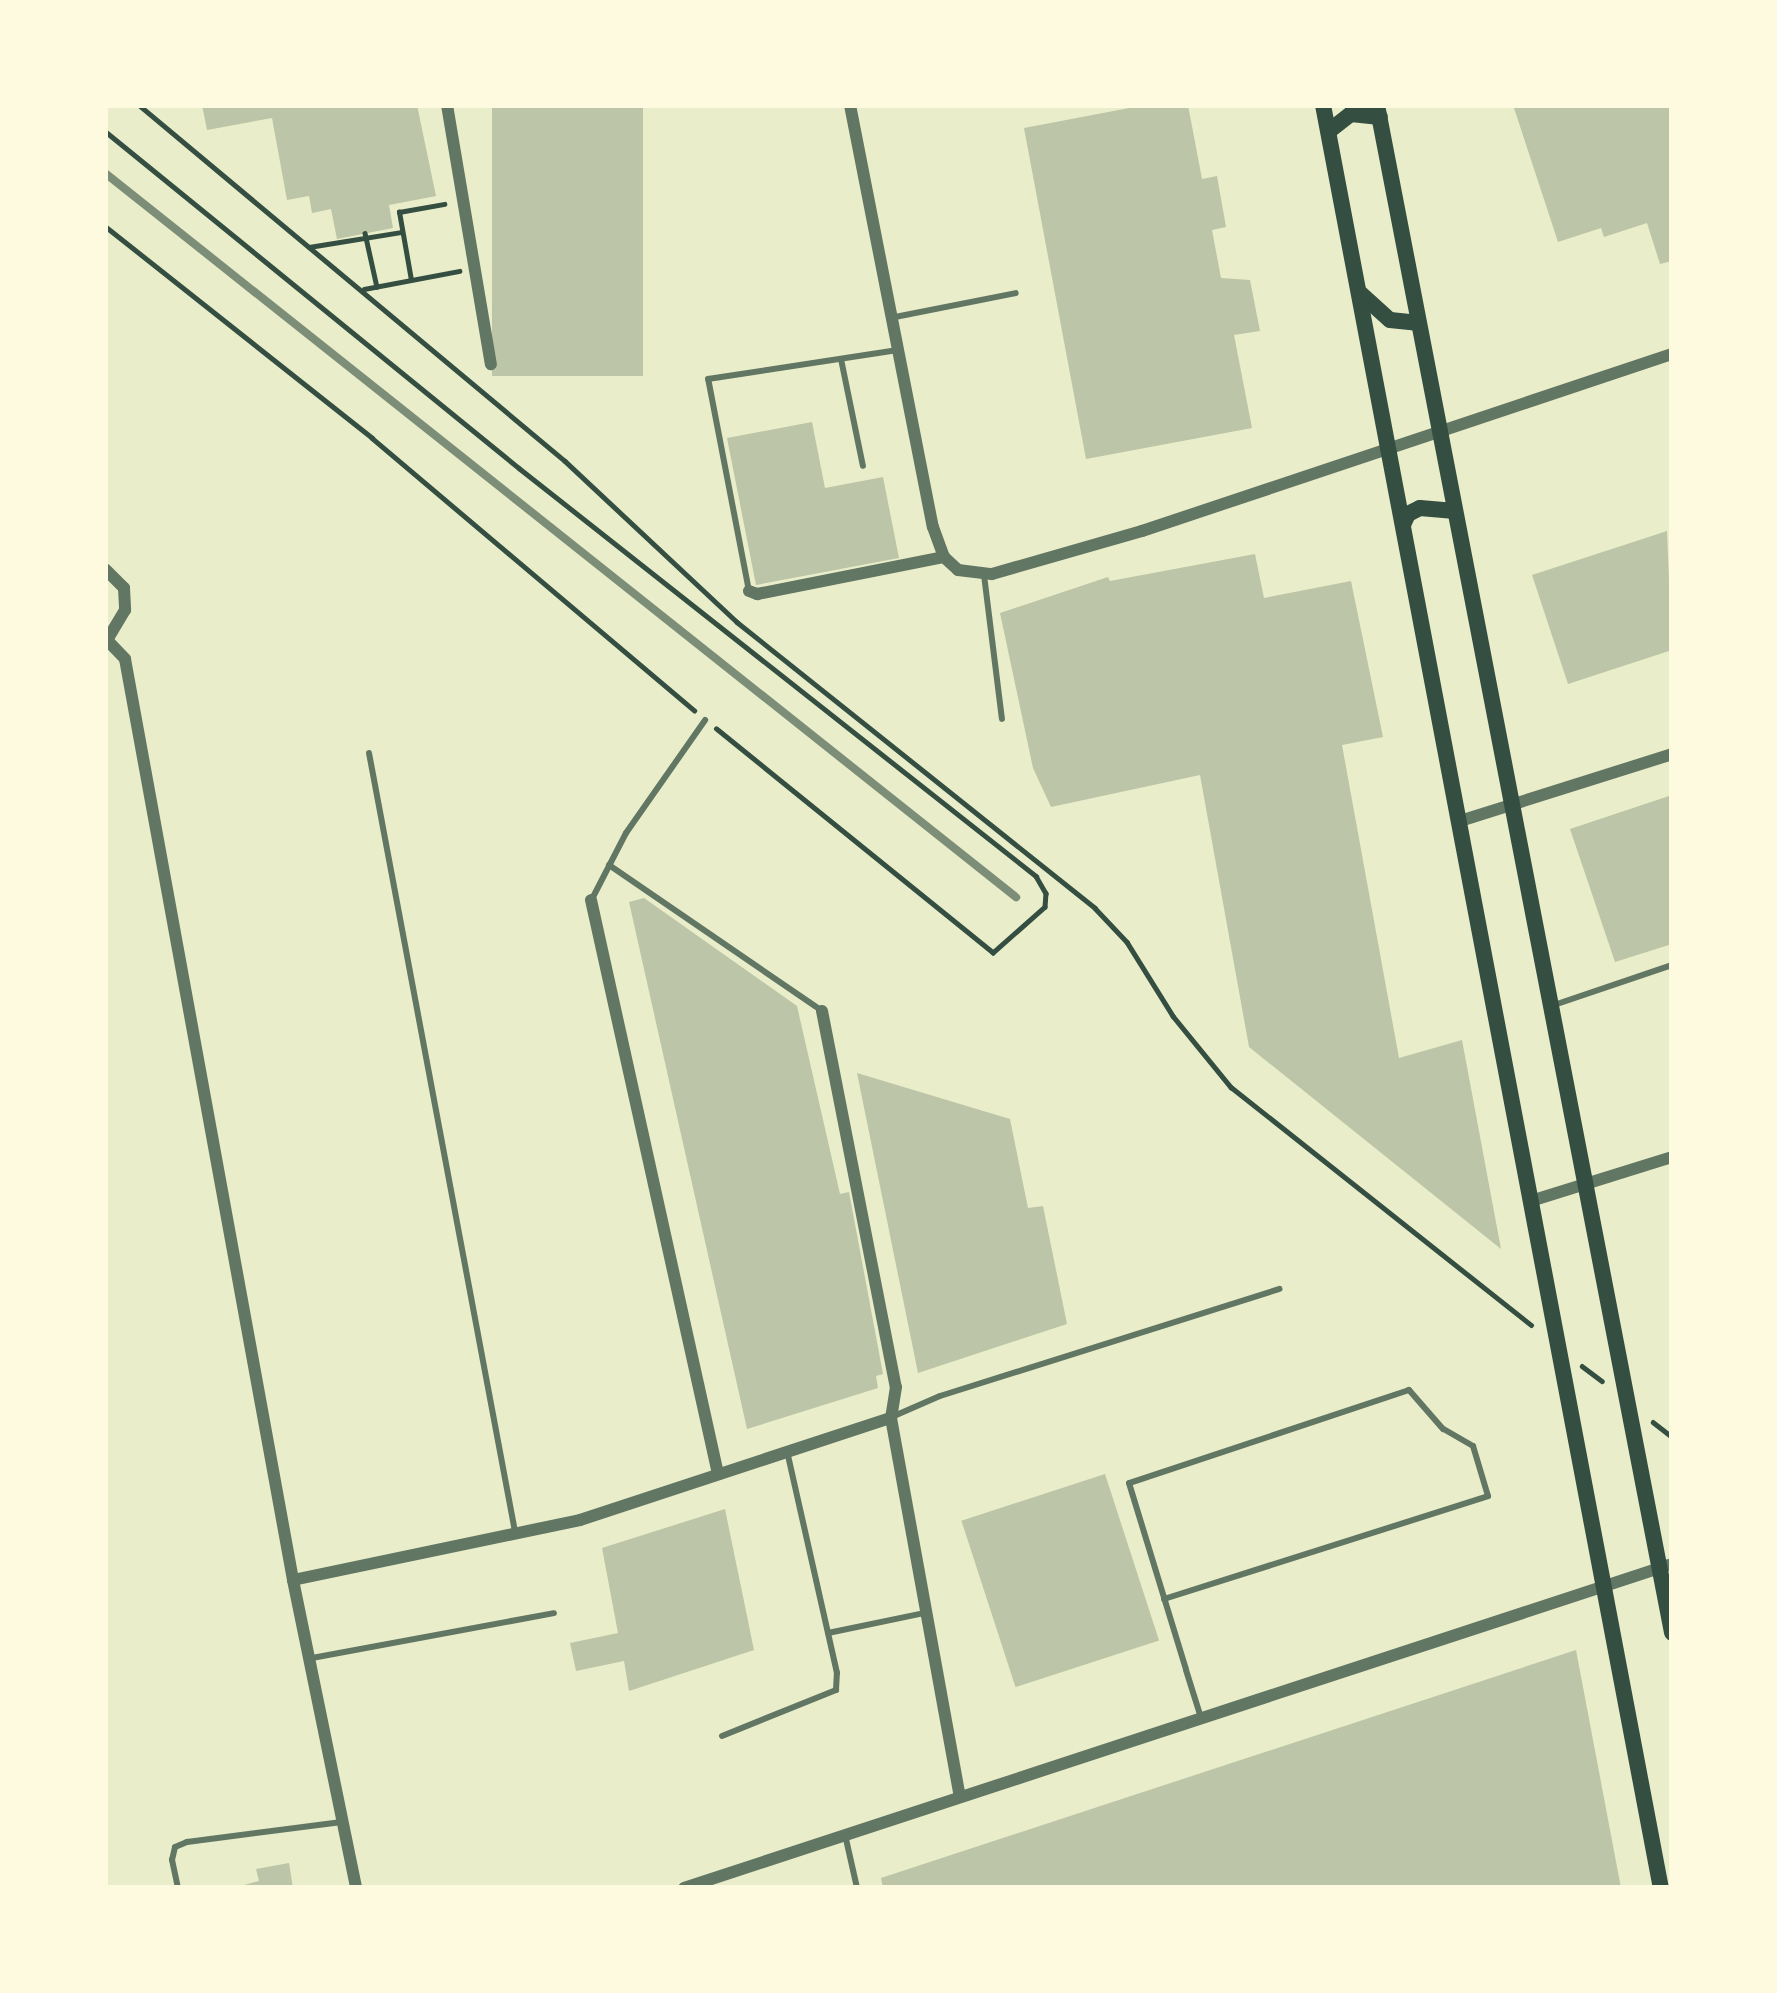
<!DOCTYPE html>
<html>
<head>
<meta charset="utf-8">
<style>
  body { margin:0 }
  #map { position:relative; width:1777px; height:1993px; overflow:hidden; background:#e9edc9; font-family:"Open Sans",sans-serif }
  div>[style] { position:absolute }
  .building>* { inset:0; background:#bcc5a7; transform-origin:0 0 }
  .path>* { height:4.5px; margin:-2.25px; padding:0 2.25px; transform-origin:2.25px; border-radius:2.25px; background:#344e41 }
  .service>* { height:6px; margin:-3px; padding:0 3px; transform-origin:3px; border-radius:3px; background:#617663 }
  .minor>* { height:12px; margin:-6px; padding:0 6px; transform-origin:6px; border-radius:6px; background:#617663 }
  .secondary>* { height:16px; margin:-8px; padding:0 8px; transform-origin:8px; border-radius:8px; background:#344e41 }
  .rail>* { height:8px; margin:-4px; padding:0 4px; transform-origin:4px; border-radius:4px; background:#7c8e77 }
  span { translate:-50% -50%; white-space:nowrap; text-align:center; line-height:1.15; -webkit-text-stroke:9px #fefae0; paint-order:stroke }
  .frame { position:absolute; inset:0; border:108px solid #fefae0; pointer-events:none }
</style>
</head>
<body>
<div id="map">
  <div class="building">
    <div style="clip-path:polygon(202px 105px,417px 105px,436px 196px,389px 205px,393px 228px,337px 239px,331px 209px,312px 213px,309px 196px,287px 200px,272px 118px,207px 130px)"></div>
    <div style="left:492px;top:105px;width:151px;height:271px"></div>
    <div style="clip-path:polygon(1145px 105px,1188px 105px,1202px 179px,1217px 176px,1226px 227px,1212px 230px,1221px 278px,1250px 280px,1260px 331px,1234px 335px,1252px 428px,1086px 459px,1024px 128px)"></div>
    <div style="clip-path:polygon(1513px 105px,1672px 105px,1672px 261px,1660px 264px,1647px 223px,1604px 237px,1601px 228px,1558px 242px)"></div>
    <div style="clip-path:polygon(812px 422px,825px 488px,883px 477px,899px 558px,756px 585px,727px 438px)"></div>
    <div style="clip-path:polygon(1667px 531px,1672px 650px,1568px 684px,1532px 575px)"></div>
    <div style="clip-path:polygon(1255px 554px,1264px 598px,1351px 581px,1383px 737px,1342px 745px,1399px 1058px,1462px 1040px,1501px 1249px,1249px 1047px,1200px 775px,1051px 807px,1033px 768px,1000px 613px,1108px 577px,1110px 581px)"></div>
    <div style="clip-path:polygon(1672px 795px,1672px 944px,1615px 962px,1570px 829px)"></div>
    <div style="clip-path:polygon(644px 898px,797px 1006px,840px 1194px,849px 1192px,883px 1374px,876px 1376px,878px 1388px,747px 1429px,629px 902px)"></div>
    <div style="clip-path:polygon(857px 1073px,1010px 1119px,1028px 1208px,1043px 1206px,1067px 1324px,918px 1373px)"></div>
    <div style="left:1105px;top:1474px;width:175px;height:151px;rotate:72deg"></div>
    <div style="clip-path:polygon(725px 1509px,754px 1650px,629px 1691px,624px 1661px,576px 1671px,570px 1643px,618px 1633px,602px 1548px)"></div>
    <div style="clip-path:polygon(1576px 1650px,1621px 1888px,883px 1888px,881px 1878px)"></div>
    <div style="clip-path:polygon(289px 1863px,293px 1888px,233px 1888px,259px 1881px,256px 1869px)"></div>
  </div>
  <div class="path">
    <div style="left:139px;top:105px;width:555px;rotate:39.88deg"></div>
    <div style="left:565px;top:461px;width:236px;rotate:43.1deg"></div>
    <div style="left:737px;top:622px;width:458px;rotate:38.6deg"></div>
    <div style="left:1095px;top:908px;width:47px;rotate:46.7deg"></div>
    <div style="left:1127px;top:942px;width:87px;rotate:58.1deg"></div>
    <div style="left:1173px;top:1016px;width:92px;rotate:50.8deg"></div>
    <div style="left:1231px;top:1087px;width:383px;rotate:38.4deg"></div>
    <div style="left:105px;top:131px;width:534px;rotate:39.15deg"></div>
    <div style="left:519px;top:468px;width:659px;rotate:38.28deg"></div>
    <div style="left:1036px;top:876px;width:20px;rotate:60deg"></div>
    <div style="left:1046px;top:893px;width:14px;rotate:94deg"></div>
    <div style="left:1045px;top:907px;width:69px;rotate:138.5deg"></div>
    <div style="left:993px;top:953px;width:356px;rotate:-141deg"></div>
    <div style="left:105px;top:226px;width:341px;rotate:38.4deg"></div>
    <div style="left:372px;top:438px;width:422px;rotate:40.2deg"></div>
    <div style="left:365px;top:233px;width:55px;rotate:77.5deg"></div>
    <div style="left:309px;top:247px;width:94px;rotate:-9.2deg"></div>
    <div style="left:411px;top:280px;width:69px;rotate:-100deg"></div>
    <div style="left:399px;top:212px;width:46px;rotate:-10.1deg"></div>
    <div style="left:364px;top:289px;width:97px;rotate:-10.7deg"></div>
    <div style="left:1582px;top:1366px;width:25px;rotate:37deg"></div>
    <div style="left:1653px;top:1422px;width:24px;rotate:38deg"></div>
  </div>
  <div class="service">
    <div style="left:895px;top:317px;width:123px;rotate:-11.2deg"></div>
    <div style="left:841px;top:359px;width:109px;rotate:78.4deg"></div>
    <div style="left:984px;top:575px;width:145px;rotate:82.9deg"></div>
    <div style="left:749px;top:591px;width:216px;rotate:-100.9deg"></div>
    <div style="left:708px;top:379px;width:192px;rotate:-8.7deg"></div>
    <div style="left:369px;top:753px;width:793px;rotate:79.38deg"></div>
    <div style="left:609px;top:865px;width:258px;rotate:34.4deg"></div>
    <div style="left:592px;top:899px;width:74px;rotate:-62.7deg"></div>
    <div style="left:626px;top:833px;width:138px;rotate:-55deg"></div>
    <div style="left:1554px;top:1005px;width:125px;rotate:-18.7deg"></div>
    <div style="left:894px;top:1416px;width:50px;rotate:-23.5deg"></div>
    <div style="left:940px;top:1396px;width:356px;rotate:-17.5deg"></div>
    <div style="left:1164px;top:1599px;width:340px;rotate:-17.6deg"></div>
    <div style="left:1488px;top:1496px;width:52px;rotate:-106.7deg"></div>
    <div style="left:1473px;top:1446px;width:34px;rotate:-150deg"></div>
    <div style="left:1443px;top:1429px;width:52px;rotate:-131.1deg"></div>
    <div style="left:1409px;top:1390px;width:295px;rotate:161.6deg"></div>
    <div style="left:1129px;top:1483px;width:195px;rotate:73deg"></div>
    <div style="left:1186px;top:1670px;width:50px;rotate:72.6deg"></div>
    <div style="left:828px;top:1633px;width:99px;rotate:-11.7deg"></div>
    <div style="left:312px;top:1658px;width:246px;rotate:-10.5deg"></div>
    <div style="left:722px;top:1736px;width:123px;rotate:-22deg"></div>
    <div style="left:836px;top:1690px;width:17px;rotate:-87deg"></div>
    <div style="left:837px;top:1673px;width:223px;rotate:-102.7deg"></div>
    <div style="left:846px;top:1839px;width:50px;rotate:77.3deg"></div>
    <div style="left:178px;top:1888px;width:29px;rotate:-102deg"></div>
    <div style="left:172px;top:1860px;width:13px;rotate:-77deg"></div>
    <div style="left:175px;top:1847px;width:13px;rotate:-23deg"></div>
    <div style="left:187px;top:1842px;width:156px;rotate:-7.4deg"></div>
  </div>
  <div class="minor">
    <div style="left:447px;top:105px;width:263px;rotate:80.4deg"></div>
    <div style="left:850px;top:105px;width:430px;rotate:78.9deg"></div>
    <div style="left:933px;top:527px;width:32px;rotate:70deg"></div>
    <div style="left:105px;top:569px;width:27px;rotate:45deg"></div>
    <div style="left:124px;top:588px;width:22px;rotate:87deg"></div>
    <div style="left:125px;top:610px;width:33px;rotate:121deg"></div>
    <div style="left:749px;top:591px;width:9px;rotate:21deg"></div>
    <div style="left:757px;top:594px;width:191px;rotate:-11.2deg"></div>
    <div style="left:944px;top:557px;width:19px;rotate:43deg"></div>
    <div style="left:958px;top:570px;width:34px;rotate:7deg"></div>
    <div style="left:992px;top:574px;width:156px;rotate:-16deg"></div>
    <div style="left:1142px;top:531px;width:559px;rotate:-18.47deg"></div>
    <div style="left:105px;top:638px;width:29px;rotate:46deg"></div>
    <div style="left:125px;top:659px;width:936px;rotate:79.66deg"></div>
    <div style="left:293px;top:1580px;width:314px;rotate:78.4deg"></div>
    <div style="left:1460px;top:821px;width:222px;rotate:-17.5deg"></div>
    <div style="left:591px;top:900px;width:588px;rotate:77.52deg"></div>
    <div style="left:822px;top:1011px;width:383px;rotate:78.9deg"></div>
    <div style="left:896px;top:1387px;width:31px;rotate:99deg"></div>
    <div style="left:891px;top:1418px;width:385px;rotate:79.7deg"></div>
    <div style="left:1534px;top:1200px;width:145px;rotate:-17.3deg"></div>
    <div style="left:293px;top:1580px;width:293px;rotate:-11.8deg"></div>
    <div style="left:580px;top:1520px;width:327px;rotate:-18.2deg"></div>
    <div style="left:684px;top:1888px;width:1040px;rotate:-18.16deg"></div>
  </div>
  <div class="secondary">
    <div style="left:1323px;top:105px;width:1815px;rotate:79.27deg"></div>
    <div style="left:1377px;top:105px;width:1556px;rotate:79.07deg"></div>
    <div style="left:1329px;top:131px;width:28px;rotate:-38deg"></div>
    <div style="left:1351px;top:114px;width:29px;rotate:6deg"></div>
    <div style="left:1361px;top:294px;width:39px;rotate:42deg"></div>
    <div style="left:1390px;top:320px;width:27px;rotate:6deg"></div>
    <div style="left:1403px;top:525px;width:12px;rotate:-66deg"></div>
    <div style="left:1408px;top:514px;width:13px;rotate:-27deg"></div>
    <div style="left:1420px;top:508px;width:32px;rotate:5deg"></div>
  </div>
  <div class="rail">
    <div style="left:105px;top:173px;width:1164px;rotate:38.48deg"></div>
  </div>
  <div class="frame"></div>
</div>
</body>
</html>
